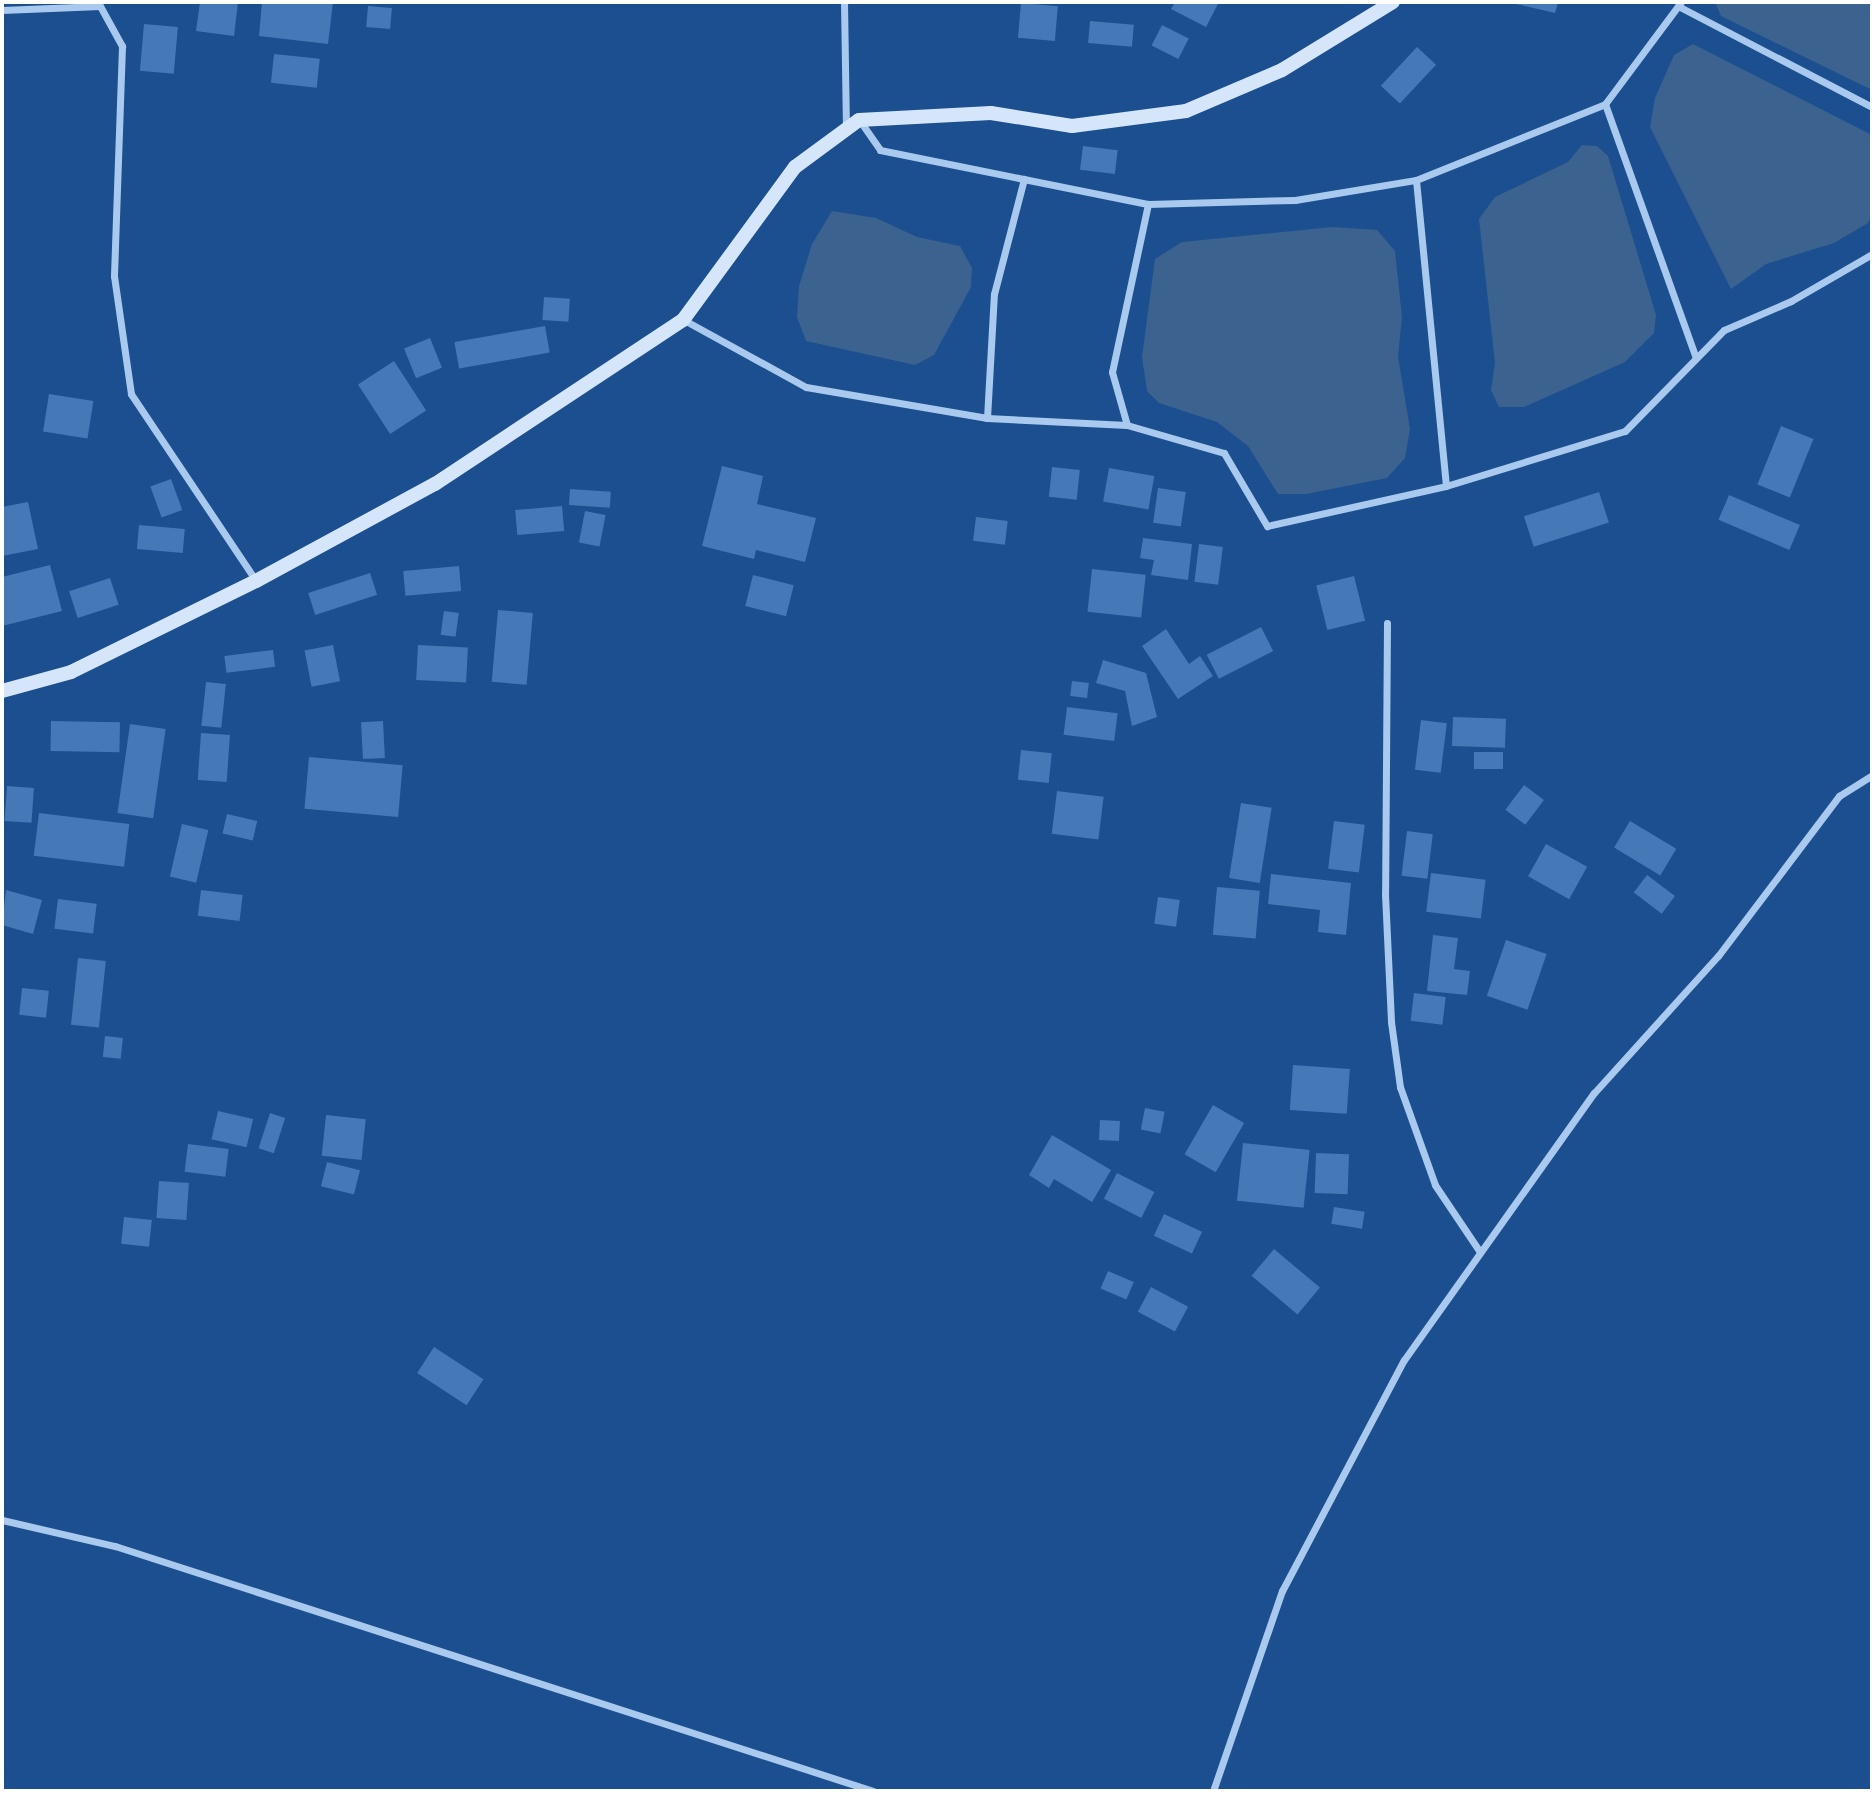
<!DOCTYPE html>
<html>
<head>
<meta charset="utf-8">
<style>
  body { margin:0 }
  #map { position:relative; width:1874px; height:1793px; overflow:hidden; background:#1b4f8f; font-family:"Titillium Web",sans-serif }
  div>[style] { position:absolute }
  .water>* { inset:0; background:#3c6290 }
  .building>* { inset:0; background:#4478b7; transform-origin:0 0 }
  .street>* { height:7px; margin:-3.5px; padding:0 3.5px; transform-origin:3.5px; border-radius:3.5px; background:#a9c9ee }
  .secondary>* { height:14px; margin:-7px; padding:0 7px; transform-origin:7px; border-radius:7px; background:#d6e6fa }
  span { translate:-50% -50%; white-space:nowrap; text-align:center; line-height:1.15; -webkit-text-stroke:6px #1b4f8f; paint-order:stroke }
  .frame { position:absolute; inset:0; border:4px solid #fff; pointer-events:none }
</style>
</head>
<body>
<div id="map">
  <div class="water">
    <div style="clip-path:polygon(1715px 2px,1872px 2px,1872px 90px,1721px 16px)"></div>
    <div style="clip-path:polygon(1693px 44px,1872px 135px,1872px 215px,1868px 223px,1834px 243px,1766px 264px,1731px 289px,1650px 127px,1655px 98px,1674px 55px)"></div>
    <div style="clip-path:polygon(1582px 145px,1597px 146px,1608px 156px,1656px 315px,1654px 333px,1625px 362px,1524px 407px,1499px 407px,1491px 390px,1495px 363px,1479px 219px,1495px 197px,1568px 162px)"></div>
    <div style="clip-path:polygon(832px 211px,876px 218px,917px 237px,960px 246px,972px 268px,971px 287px,934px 355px,915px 365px,806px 341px,797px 317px,799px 286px,812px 244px)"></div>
    <div style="clip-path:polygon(1332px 227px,1377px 230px,1395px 251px,1402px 317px,1398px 357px,1410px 429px,1405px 458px,1387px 478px,1306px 494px,1278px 494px,1248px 446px,1217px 422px,1159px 403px,1147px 391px,1142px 357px,1155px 259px,1182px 242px)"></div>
  </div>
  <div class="building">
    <div style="clip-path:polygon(200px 2px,238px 2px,234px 36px,196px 31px)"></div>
    <div style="clip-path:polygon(262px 2px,333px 2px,328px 44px,259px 36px)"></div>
    <div style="clip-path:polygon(1175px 2px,1219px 2px,1206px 27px,1171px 9px)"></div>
    <div style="clip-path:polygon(1508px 2px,1558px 2px,1555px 13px)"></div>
    <div style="left:1021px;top:3px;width:37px;height:35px;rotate:5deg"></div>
    <div style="left:368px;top:6px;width:24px;height:21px;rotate:5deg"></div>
    <div style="left:1090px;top:21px;width:44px;height:22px;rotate:5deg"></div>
    <div style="left:144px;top:24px;width:34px;height:47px;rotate:5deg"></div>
    <div style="left:1162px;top:25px;width:30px;height:23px;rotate:27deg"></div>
    <div style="left:1417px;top:47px;width:26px;height:53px;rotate:43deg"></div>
    <div style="left:274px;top:54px;width:46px;height:29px;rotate:6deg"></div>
    <div style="left:1083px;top:146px;width:35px;height:24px;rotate:7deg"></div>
    <div style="left:544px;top:297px;width:26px;height:23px;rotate:4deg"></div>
    <div style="left:545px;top:326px;width:27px;height:92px;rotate:80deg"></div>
    <div style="left:430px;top:338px;width:32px;height:28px;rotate:68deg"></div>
    <div style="left:394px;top:361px;width:59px;height:43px;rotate:57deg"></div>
    <div style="left:49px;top:394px;width:45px;height:38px;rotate:9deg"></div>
    <div style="left:1781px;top:426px;width:35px;height:63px;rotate:22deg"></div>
    <div style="clip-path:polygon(722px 466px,763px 476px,757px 504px,816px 518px,805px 562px,756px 550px,754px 559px,702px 546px)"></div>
    <div style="left:1052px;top:467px;width:28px;height:30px;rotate:6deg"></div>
    <div style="left:1109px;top:468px;width:46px;height:34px;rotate:10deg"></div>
    <div style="left:171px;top:479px;width:33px;height:22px;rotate:70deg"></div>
    <div style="left:1158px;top:488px;width:28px;height:35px;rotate:8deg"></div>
    <div style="left:570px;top:489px;width:41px;height:16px;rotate:4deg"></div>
    <div style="left:1599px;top:492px;width:32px;height:79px;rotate:72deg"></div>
    <div style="left:1729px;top:495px;width:77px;height:27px;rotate:23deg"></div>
    <div style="clip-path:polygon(28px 502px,38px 549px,2px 556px,2px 507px)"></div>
    <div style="left:562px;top:506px;width:25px;height:47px;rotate:85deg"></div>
    <div style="left:585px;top:511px;width:21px;height:32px;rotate:11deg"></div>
    <div style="left:976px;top:517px;width:32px;height:24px;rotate:7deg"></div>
    <div style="left:139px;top:525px;width:46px;height:24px;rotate:5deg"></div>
    <div style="clip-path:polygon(1143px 538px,1192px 544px,1188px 580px,1151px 575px,1154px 560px,1140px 558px)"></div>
    <div style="left:1199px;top:544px;width:24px;height:38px;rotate:7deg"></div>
    <div style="clip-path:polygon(50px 565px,62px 611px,2px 626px,2px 577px)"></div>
    <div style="left:459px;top:566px;width:25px;height:56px;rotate:85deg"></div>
    <div style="left:1092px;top:569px;width:54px;height:43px;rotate:6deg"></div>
    <div style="left:370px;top:573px;width:23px;height:65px;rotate:72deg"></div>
    <div style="left:753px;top:575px;width:42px;height:32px;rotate:14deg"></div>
    <div style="left:1354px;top:576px;width:46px;height:39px;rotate:76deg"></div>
    <div style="left:110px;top:578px;width:28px;height:43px;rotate:72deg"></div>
    <div style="left:498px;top:610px;width:35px;height:72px;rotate:5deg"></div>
    <div style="left:444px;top:611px;width:15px;height:24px;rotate:8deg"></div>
    <div style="left:1261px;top:627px;width:27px;height:61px;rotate:63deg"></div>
    <div style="clip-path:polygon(1166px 629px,1189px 664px,1200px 656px,1213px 676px,1178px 699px,1142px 646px)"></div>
    <div style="left:333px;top:645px;width:37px;height:29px;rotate:79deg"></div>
    <div style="left:418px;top:645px;width:50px;height:35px;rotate:3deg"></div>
    <div style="left:273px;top:650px;width:17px;height:49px;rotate:83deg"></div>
    <div style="clip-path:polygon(1103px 660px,1146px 673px,1157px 717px,1132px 726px,1125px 691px,1096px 683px)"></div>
    <div style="left:1072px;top:681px;width:17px;height:15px;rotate:7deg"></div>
    <div style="left:206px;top:682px;width:20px;height:44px;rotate:6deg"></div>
    <div style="left:1067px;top:707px;width:51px;height:28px;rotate:7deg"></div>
    <div style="left:1453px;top:717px;width:53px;height:29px;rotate:2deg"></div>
    <div style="left:1421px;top:720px;width:26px;height:50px;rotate:7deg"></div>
    <div style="left:51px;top:721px;width:69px;height:30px;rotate:1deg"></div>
    <div style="left:383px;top:721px;width:37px;height:22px;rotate:87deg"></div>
    <div style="left:130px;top:724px;width:36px;height:90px;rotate:8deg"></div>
    <div style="left:201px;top:733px;width:29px;height:47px;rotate:4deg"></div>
    <div style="left:1021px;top:750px;width:31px;height:30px;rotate:6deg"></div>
    <div style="left:1503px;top:752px;width:17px;height:29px;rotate:90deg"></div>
    <div style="left:309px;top:757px;width:94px;height:52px;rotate:5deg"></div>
    <div style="left:1524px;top:785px;width:25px;height:31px;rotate:37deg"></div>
    <div style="left:7px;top:786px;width:27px;height:35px;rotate:4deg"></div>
    <div style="left:1057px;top:791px;width:47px;height:43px;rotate:7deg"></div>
    <div style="left:1241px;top:803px;width:31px;height:76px;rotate:9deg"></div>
    <div style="left:39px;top:813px;width:91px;height:43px;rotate:7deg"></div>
    <div style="left:227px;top:814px;width:31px;height:20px;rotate:13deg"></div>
    <div style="left:1334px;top:821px;width:31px;height:48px;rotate:7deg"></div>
    <div style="left:1630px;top:821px;width:54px;height:31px;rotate:31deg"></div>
    <div style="left:182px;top:824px;width:27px;height:54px;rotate:13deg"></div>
    <div style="left:1407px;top:831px;width:26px;height:45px;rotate:7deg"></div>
    <div style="left:1546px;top:844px;width:47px;height:37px;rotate:29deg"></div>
    <div style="left:1431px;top:873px;width:55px;height:39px;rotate:7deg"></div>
    <div style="clip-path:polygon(1271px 874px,1351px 883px,1346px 935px,1318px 932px,1320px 910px,1268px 904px)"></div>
    <div style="left:1647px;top:875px;width:35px;height:22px;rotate:37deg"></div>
    <div style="left:1217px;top:887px;width:43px;height:48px;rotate:5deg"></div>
    <div style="clip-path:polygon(6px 890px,42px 900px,33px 934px,2px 925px)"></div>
    <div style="left:201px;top:890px;width:42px;height:26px;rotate:7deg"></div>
    <div style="left:1158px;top:897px;width:22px;height:27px;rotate:8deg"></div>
    <div style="left:58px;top:899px;width:39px;height:30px;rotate:7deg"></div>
    <div style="clip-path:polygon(1433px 935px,1458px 938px,1454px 969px,1470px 971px,1467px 995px,1427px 991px)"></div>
    <div style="left:1506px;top:940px;width:43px;height:59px;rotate:19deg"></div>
    <div style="left:78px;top:958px;width:28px;height:67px;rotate:6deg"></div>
    <div style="left:22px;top:988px;width:27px;height:27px;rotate:6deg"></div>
    <div style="left:1414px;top:993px;width:32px;height:28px;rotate:7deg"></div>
    <div style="left:105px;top:1036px;width:18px;height:21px;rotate:6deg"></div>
    <div style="left:1293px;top:1065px;width:57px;height:45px;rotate:4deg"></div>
    <div style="left:1213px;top:1105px;width:36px;height:57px;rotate:30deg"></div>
    <div style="left:1145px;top:1108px;width:20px;height:22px;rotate:11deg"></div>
    <div style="left:218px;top:1111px;width:36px;height:29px;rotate:13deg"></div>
    <div style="left:270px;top:1113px;width:16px;height:37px;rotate:18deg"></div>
    <div style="left:326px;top:1115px;width:40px;height:41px;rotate:6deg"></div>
    <div style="left:1100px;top:1120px;width:20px;height:20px;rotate:3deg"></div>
    <div style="clip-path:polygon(1052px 1135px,1111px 1170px,1092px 1202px,1054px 1179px,1049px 1188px,1029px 1175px)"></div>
    <div style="left:1243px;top:1143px;width:67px;height:58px;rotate:6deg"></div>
    <div style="left:188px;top:1144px;width:41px;height:28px;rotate:7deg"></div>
    <div style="left:1316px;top:1153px;width:33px;height:40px;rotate:2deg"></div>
    <div style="left:327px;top:1162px;width:34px;height:25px;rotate:14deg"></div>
    <div style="left:1117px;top:1173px;width:42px;height:29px;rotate:27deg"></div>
    <div style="left:159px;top:1181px;width:30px;height:37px;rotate:4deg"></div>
    <div style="left:1334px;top:1207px;width:31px;height:17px;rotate:9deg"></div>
    <div style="left:1164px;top:1214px;width:42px;height:24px;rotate:25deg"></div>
    <div style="left:124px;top:1217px;width:28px;height:27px;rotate:6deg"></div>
    <div style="left:1274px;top:1249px;width:60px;height:35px;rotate:40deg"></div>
    <div style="left:1108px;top:1271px;width:28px;height:19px;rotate:23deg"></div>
    <div style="left:1151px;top:1287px;width:42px;height:28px;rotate:28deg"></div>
    <div style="left:434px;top:1347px;width:59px;height:31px;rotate:33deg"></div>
  </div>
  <div class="street">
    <div style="left:844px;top:2px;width:125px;rotate:89.1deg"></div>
    <div style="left:1678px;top:6px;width:219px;rotate:27.5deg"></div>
    <div style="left:2px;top:10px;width:98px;rotate:-2.3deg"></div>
    <div style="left:100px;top:6px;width:46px;rotate:61.2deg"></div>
    <div style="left:122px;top:46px;width:230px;rotate:92deg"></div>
    <div style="left:114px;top:276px;width:119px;rotate:81.8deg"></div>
    <div style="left:131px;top:394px;width:225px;rotate:56.2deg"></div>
    <div style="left:1605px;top:104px;width:268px;rotate:70.3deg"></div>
    <div style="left:860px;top:121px;width:35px;rotate:55deg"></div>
    <div style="left:880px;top:150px;width:273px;rotate:11.4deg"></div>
    <div style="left:1148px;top:204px;width:147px;rotate:-1.6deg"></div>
    <div style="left:1295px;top:200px;width:123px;rotate:-9.4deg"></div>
    <div style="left:1416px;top:180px;width:204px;rotate:-21.9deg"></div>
    <div style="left:1605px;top:104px;width:127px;rotate:-53.3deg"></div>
    <div style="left:1416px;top:180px;width:307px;rotate:84.4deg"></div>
    <div style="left:684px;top:320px;width:139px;rotate:28.8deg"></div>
    <div style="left:806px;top:387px;width:184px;rotate:9.7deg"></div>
    <div style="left:987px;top:418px;width:140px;rotate:2.9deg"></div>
    <div style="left:1127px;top:425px;width:101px;rotate:16.1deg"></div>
    <div style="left:1224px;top:453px;width:85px;rotate:59.5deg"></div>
    <div style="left:1267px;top:526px;width:183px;rotate:-12.6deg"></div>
    <div style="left:1446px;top:486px;width:187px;rotate:-17.1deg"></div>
    <div style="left:1625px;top:431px;width:141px;rotate:-45.6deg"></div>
    <div style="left:1724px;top:330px;width:73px;rotate:-23.4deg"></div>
    <div style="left:1791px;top:301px;width:94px;rotate:-30.1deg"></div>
    <div style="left:987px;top:418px;width:124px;rotate:-86.8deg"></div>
    <div style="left:994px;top:294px;width:119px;rotate:-75.4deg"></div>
    <div style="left:1127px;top:425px;width:55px;rotate:-105.8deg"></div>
    <div style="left:1112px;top:372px;width:172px;rotate:-77.9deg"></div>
    <div style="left:1387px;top:623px;width:271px;rotate:90.4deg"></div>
    <div style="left:1385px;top:894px;width:128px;rotate:87.3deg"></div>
    <div style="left:1391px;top:1022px;width:66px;rotate:82.1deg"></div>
    <div style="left:1400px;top:1087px;width:104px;rotate:70.3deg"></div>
    <div style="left:1435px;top:1185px;width:81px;rotate:56.1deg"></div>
    <div style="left:2px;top:1520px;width:116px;rotate:13deg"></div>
    <div style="left:115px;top:1546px;width:797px;rotate:17.91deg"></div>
    <div style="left:1213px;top:1791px;width:212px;rotate:-71deg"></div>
    <div style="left:1282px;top:1591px;width:261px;rotate:-62.2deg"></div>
    <div style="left:1404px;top:1360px;width:328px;rotate:-54.6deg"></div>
    <div style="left:1594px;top:1093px;width:185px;rotate:-47.9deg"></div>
    <div style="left:1718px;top:956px;width:201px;rotate:-52.9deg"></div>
    <div style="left:1839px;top:796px;width:39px;rotate:-32deg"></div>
  </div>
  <div class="secondary">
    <div style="left:2px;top:691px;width:72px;rotate:-15.4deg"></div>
    <div style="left:71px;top:672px;width:206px;rotate:-26.2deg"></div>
    <div style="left:256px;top:581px;width:204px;rotate:-28.5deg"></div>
    <div style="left:435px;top:484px;width:297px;rotate:-33.5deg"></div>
    <div style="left:683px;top:320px;width:190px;rotate:-53.8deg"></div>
    <div style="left:795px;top:167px;width:79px;rotate:-36.3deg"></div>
    <div style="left:859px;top:120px;width:132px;rotate:-3deg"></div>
    <div style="left:991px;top:113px;width:82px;rotate:9.1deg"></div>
    <div style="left:1072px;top:126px;width:115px;rotate:-7.5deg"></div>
    <div style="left:1186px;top:111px;width:104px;rotate:-23.1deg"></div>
    <div style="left:1282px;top:70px;width:130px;rotate:-31.5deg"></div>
  </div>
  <div class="frame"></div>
</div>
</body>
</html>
